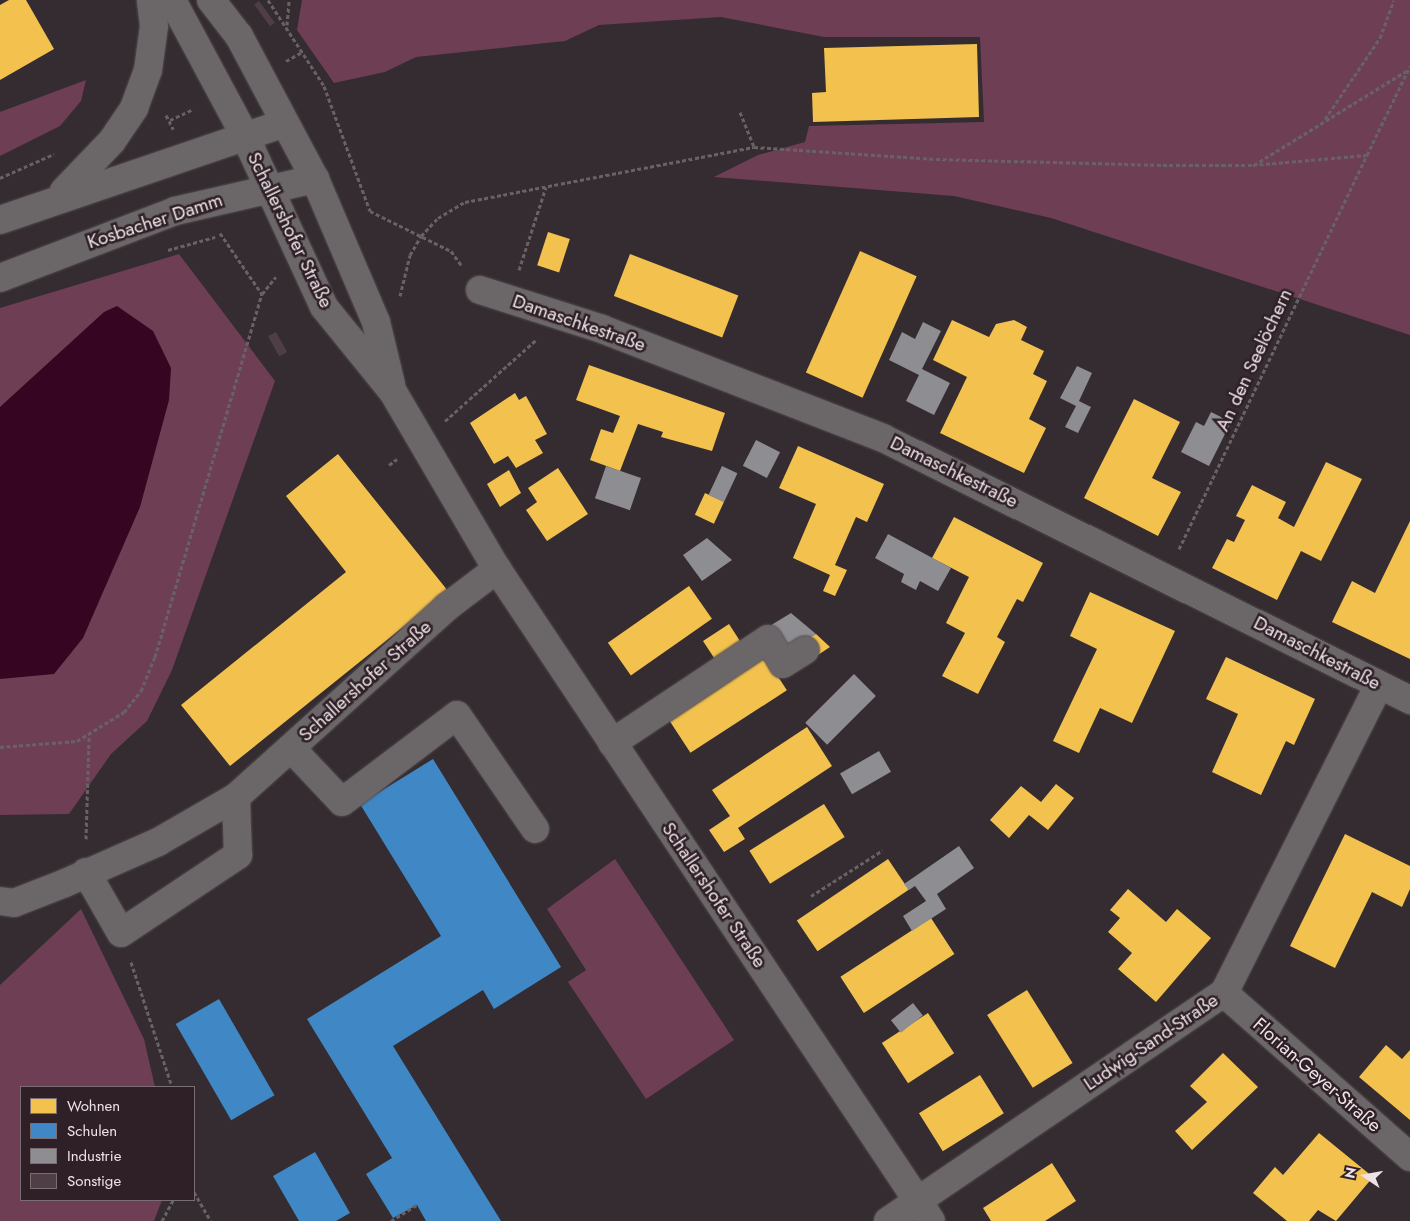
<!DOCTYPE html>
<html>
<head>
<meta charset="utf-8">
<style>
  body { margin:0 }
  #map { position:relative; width:1410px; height:1221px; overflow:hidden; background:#342c30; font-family:Jost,sans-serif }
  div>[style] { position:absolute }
  .green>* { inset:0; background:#6e3e55 }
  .water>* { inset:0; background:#350521 }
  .homes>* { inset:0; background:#f2c14e; transform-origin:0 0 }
  .schools>* { inset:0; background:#3f88c5; transform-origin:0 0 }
  .industry>* { inset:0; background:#8d8d92; transform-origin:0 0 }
  .building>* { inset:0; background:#4f3e46; transform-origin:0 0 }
  .path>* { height:3px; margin-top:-1.5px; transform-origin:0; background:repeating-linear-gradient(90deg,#686265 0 4px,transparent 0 6.5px) }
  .roads { filter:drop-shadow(0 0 1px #524b4e) drop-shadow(0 0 1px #524b4e) }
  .minor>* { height:28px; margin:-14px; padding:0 14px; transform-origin:14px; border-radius:14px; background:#6b6668 }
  span { translate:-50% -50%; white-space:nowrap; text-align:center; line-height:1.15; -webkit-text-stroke:5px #2e2026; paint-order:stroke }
  .street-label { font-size:19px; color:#ede3e7 }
  .legend { position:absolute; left:20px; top:1086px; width:175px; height:115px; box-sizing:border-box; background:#2e2026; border:1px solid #7a6e73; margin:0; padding:6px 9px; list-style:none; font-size:15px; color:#ede3e7 }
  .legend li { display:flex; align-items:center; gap:10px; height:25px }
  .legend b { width:25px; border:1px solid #7a6e73 }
  .north { position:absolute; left:1340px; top:1151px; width:50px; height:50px; -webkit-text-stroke:4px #2e2026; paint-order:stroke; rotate:282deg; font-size:14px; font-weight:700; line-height:20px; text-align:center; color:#ede3e7 }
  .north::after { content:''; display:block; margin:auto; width:18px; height:22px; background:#ede3e7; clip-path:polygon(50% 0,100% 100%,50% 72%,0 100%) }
</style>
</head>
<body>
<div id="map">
  <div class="green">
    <div style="clip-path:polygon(302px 0,1410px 0,1410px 335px,1051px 218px,954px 196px,714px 177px,758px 155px,805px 142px,809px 126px,984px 122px,980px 37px,824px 37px,721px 17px,599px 25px,565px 41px,416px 57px,385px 72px,334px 83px,297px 30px)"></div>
    <div style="clip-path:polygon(86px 80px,81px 101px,60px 126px,0 156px,0 112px)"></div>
    <div style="clip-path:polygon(179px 254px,275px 381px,172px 670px,147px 721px,111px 754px,69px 814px,0 815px,0 308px)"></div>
    <div style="clip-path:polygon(615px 859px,734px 1040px,646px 1099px,568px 982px,586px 970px,547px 909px)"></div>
    <div style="clip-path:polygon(81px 909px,144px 1039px,155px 1087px,21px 1087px,21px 1200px,162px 1200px,154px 1221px,0 1221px,0 985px)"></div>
  </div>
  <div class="water">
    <div style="clip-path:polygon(117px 306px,153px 331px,171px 368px,169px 400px,140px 507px,83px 638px,54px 674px,0 679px,0 407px,104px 312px)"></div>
  </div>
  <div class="homes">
    <div style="clip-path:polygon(9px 0,26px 0,54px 49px,0 80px,0 5px)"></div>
    <div style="clip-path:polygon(977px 44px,979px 117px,813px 122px,812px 93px,826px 92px,824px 48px)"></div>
    <div style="left:548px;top:232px;width:23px;height:35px;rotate:18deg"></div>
    <div style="left:860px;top:251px;width:62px;height:133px;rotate:24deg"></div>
    <div style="left:630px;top:254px;width:116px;height:45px;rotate:21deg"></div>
    <div style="clip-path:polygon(952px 320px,989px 337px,996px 324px,1014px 320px,1027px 327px,1021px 340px,1044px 351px,1033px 374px,1047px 381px,1029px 419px,1046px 428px,1024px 473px,940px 433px,967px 377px,933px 360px)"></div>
    <div style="clip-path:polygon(589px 365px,725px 413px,712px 451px,661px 437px,663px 432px,638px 424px,620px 471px,590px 460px,601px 429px,613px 433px,620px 416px,576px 400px)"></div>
    <div style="clip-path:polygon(515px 393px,519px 400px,526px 396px,547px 434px,535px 440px,543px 453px,516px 468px,508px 456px,494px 464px,470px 423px)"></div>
    <div style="clip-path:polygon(1134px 399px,1180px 422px,1152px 478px,1181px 492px,1158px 536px,1084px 498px)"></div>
    <div style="clip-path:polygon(798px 446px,884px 484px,867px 522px,856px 517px,835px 565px,847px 570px,835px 596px,823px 591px,830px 575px,793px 558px,816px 504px,779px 488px)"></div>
    <div style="clip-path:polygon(338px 454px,448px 591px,230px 766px,181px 705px,346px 572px,286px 496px)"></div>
    <div style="clip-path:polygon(1326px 462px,1362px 479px,1321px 561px,1301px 551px,1277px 600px,1212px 568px,1227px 539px,1234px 542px,1245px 520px,1236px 516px,1252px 485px,1286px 502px,1278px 518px,1294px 527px)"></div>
    <div style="clip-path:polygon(558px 468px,588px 514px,547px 541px,526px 510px,537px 502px,528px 488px)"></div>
    <div style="clip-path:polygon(509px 470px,521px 493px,500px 507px,487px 484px)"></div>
    <div style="left:705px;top:493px;width:21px;height:24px;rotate:25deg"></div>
    <div style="clip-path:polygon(954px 517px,1043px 563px,1023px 602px,1017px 599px,997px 637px,1005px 642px,978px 694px,942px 676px,965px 633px,946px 623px,969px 577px,932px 558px)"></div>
    <div style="clip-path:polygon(1410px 521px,1410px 659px,1332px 622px,1352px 581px,1375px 593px)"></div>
    <div style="left:689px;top:586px;width:40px;height:99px;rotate:55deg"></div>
    <div style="clip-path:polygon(1090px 592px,1175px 631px,1132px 723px,1100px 708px,1079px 753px,1053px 741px,1097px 649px,1070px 636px)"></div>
    <div style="left:729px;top:624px;width:24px;height:31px;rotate:57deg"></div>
    <div style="clip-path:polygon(816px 634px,830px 647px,812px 659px,801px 642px)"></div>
    <div style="left:764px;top:655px;width:42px;height:115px;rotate:57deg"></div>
    <div style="clip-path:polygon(1226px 657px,1315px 699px,1294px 745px,1286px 741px,1261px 795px,1212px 772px,1238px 714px,1206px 699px)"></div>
    <div style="clip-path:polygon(807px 727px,832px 766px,738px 828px,745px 839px,724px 852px,709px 830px,730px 816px,712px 790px)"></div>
    <div style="clip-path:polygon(1056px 784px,1074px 798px,1048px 830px,1029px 815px,1009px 838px,990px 820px,1021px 786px,1041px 802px)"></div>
    <div style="left:824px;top:804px;width:39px;height:88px;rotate:58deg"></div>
    <div style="clip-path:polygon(1345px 834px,1410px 866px,1410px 889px,1402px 907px,1372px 892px,1335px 968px,1290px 946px)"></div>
    <div style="left:888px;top:859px;width:37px;height:110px;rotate:56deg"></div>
    <div style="clip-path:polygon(1128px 889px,1166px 922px,1177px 909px,1211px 938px,1156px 1002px,1118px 969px,1132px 953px,1108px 932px,1120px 918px,1110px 910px)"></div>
    <div style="left:931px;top:918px;width:43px;height:108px;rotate:57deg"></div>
    <div style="left:1027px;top:990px;width:86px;height:47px;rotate:58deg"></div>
    <div style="left:928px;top:1013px;width:48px;height:55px;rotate:57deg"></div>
    <div style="clip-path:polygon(1386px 1045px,1402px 1059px,1410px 1050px,1410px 1120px,1359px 1077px)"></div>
    <div style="clip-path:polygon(1223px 1053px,1258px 1087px,1192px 1150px,1175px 1131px,1207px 1102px,1190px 1086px)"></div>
    <div style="left:980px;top:1075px;width:45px;height:72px;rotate:58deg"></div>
    <div style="clip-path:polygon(1319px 1133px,1373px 1177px,1336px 1221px,1318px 1210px,1309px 1221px,1287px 1221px,1253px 1193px,1275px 1167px,1283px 1175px)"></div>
    <div style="clip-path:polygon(1052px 1163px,1076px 1201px,1045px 1221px,991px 1221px,983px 1208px)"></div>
  </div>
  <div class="schools">
    <div style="clip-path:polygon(433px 759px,561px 967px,494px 1009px,483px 990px,393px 1046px,501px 1221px,426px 1221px,417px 1205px,393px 1218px,366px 1174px,392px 1158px,307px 1019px,441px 936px,360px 804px)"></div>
    <div style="left:219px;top:999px;width:111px;height:50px;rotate:60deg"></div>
    <div style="clip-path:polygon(315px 1152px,350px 1213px,336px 1221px,299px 1221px,273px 1176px)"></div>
  </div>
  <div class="industry">
    <div style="clip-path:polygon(923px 322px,941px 331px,922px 369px,950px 383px,934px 415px,906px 401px,919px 375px,889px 360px,902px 332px,915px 339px)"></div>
    <div style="clip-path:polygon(1077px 366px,1092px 373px,1079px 401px,1091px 407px,1078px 433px,1065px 427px,1076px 406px,1060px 398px)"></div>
    <div style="clip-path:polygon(1211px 412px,1231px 422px,1209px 466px,1181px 452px,1196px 422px,1204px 426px)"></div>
    <div style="left:756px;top:440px;width:27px;height:29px;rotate:27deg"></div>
    <div style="left:606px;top:466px;width:37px;height:34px;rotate:19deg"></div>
    <div style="left:722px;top:466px;width:17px;height:32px;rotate:25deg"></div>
    <div style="clip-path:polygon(888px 534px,951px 568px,938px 591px,920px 581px,916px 590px,901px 582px,904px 574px,875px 558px)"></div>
    <div style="clip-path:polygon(707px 538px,732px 560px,702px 581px,683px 555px)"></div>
    <div style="clip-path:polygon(791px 613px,816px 634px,786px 651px,768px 627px)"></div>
    <div style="left:854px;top:674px;width:31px;height:69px;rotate:45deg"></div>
    <div style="left:879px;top:751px;width:24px;height:45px;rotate:60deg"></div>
    <div style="clip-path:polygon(959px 846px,974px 868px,937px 894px,946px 909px,912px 931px,903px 916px,926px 901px,915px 886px,909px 890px,904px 884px)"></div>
    <div style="left:913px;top:1003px;width:16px;height:28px;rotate:52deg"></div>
  </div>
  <div class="building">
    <div style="left:259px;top:1px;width:27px;height:6px;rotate:54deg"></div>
    <div style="left:276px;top:332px;width:23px;height:9px;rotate:61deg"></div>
  </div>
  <div class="path">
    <div style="left:268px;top:0;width:103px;rotate:56.9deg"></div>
    <div style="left:324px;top:86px;width:133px;rotate:69.8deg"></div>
    <div style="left:370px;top:211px;width:90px;rotate:26.3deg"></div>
    <div style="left:451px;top:251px;width:19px;rotate:54deg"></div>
    <div style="left:287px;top:25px;width:25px;rotate:-85deg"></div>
    <div style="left:286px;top:61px;width:18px;rotate:-29deg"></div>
    <div style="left:740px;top:112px;width:38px;rotate:68deg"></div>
    <div style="left:166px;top:115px;width:16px;rotate:63deg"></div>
    <div style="left:1325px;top:119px;width:98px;rotate:-55.8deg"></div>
    <div style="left:1380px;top:38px;width:40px;rotate:-69.8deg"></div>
    <div style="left:170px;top:120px;width:26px;rotate:-25deg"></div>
    <div style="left:1254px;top:165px;width:181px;rotate:-31.7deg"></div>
    <div style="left:0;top:178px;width:59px;rotate:-24deg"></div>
    <div style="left:220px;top:233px;width:74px;rotate:55.5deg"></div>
    <div style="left:168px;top:250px;width:49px;rotate:-15.5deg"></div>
    <div style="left:519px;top:270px;width:87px;rotate:-72deg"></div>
    <div style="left:400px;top:296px;width:42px;rotate:-76.3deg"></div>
    <div style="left:410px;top:255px;width:22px;rotate:-60deg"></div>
    <div style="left:421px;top:236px;width:25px;rotate:-47deg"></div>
    <div style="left:438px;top:218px;width:31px;rotate:-31deg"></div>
    <div style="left:465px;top:202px;width:294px;rotate:-10.8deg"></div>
    <div style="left:754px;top:147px;width:182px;rotate:3.8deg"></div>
    <div style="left:936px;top:159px;width:227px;rotate:1.5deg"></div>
    <div style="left:1163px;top:165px;width:90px"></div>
    <div style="left:1253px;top:165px;width:114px;rotate:-5deg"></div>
    <div style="left:1367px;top:155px;width:99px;rotate:-64.2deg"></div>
    <div style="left:445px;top:421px;width:122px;rotate:-41.7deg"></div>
    <div style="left:389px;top:465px;width:10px;rotate:-37deg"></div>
    <div style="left:1179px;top:549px;width:437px;rotate:-64.5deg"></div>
    <div style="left:0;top:747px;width:77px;rotate:-4.5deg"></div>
    <div style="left:77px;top:741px;width:55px;rotate:-31.7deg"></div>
    <div style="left:124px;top:712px;width:27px;rotate:-51deg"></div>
    <div style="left:141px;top:691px;width:37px;rotate:-68deg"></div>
    <div style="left:155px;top:657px;width:378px;rotate:-73.6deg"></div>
    <div style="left:262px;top:294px;width:22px;rotate:-51deg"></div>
    <div style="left:86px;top:839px;width:104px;rotate:-88.3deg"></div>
    <div style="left:811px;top:896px;width:85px;rotate:-32.6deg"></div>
    <div style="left:131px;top:962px;width:132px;rotate:71.8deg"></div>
    <div style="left:194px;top:1192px;width:34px;rotate:60deg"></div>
    <div style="left:162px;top:1221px;width:24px;rotate:-62deg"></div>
    <div style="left:391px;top:1221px;width:31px;rotate:-32deg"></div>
  </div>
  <div class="roads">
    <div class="minor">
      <div style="left:172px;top:0;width:154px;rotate:61.8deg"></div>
      <div style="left:245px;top:136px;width:188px;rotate:65.2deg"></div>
      <div style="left:324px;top:307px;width:109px;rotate:50.9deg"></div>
      <div style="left:393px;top:392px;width:205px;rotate:59.6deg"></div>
      <div style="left:497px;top:569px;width:783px;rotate:56.35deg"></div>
      <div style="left:211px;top:0;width:46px;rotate:52.1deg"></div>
      <div style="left:239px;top:36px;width:162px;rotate:62deg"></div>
      <div style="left:315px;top:179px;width:155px;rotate:66.9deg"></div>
      <div style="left:376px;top:322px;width:64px;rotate:76.4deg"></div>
      <div style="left:64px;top:191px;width:69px;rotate:-46.2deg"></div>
      <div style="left:112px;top:141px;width:40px;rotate:-56deg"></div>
      <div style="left:134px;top:108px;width:40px;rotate:-69.8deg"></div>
      <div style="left:148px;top:70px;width:44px;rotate:-82.2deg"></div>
      <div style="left:154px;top:26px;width:26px;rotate:-97deg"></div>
      <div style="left:0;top:220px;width:301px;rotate:-18.8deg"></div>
      <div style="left:0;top:278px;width:187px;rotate:-20.9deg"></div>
      <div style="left:175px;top:211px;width:144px;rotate:-12.9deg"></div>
      <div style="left:480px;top:290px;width:128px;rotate:17.7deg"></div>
      <div style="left:602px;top:329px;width:301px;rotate:21.2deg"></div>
      <div style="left:883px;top:438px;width:589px;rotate:26.43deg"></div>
      <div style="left:612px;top:743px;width:187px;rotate:-33.7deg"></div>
      <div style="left:768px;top:639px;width:29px;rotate:59deg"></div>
      <div style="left:783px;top:664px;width:26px;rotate:-32deg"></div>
      <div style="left:291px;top:748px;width:74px;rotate:46.6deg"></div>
      <div style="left:342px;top:802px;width:144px;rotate:-37.1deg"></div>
      <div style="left:457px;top:715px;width:138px;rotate:55.6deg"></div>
      <div style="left:86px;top:872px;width:70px;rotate:60.2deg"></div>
      <div style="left:121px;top:933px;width:141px;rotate:-33.7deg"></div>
      <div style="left:238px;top:855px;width:58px;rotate:-92deg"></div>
      <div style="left:236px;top:797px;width:284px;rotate:-42deg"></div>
      <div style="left:447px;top:607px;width:63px;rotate:-37.2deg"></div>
      <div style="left:0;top:901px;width:14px;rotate:8deg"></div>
      <div style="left:14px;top:903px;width:55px;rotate:-21.4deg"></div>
      <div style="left:65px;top:883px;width:102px;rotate:-23.8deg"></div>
      <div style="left:158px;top:842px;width:90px;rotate:-30deg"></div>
      <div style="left:1224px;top:993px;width:248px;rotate:41.4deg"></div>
      <div style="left:888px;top:1221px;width:406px;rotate:-34.2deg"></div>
      <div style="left:1224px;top:993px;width:345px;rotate:-63.3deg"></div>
    </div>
  </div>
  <div class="street-label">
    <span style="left:155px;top:221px;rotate:-18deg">Kosbacher Damm</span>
    <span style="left:290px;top:230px;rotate:64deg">Schallershofer Straße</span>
    <span style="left:579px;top:323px;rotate:19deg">Damaschkestraße</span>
    <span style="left:1254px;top:360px;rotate:-65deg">An den Seelöchern</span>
    <span style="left:954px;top:472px;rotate:26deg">Damaschkestraße</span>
    <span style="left:1317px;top:653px;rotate:27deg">Damaschkestraße</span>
    <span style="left:365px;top:681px;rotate:-42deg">Schallershofer Straße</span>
    <span style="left:714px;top:895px;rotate:56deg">Schallershofer Straße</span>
    <span style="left:1151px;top:1042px;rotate:-34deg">Ludwig-Sand-Straße</span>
    <span style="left:1317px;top:1075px;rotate:41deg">Florian-Geyer-Straße</span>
  </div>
  <ul class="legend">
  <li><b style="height:14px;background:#f2c14e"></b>Wohnen</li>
  <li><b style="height:14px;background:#3f88c5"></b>Schulen</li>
  <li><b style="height:14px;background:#8d8d92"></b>Industrie</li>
  <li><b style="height:14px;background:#4f3e46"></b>Sonstige</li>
  </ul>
  <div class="north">N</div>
</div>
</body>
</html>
